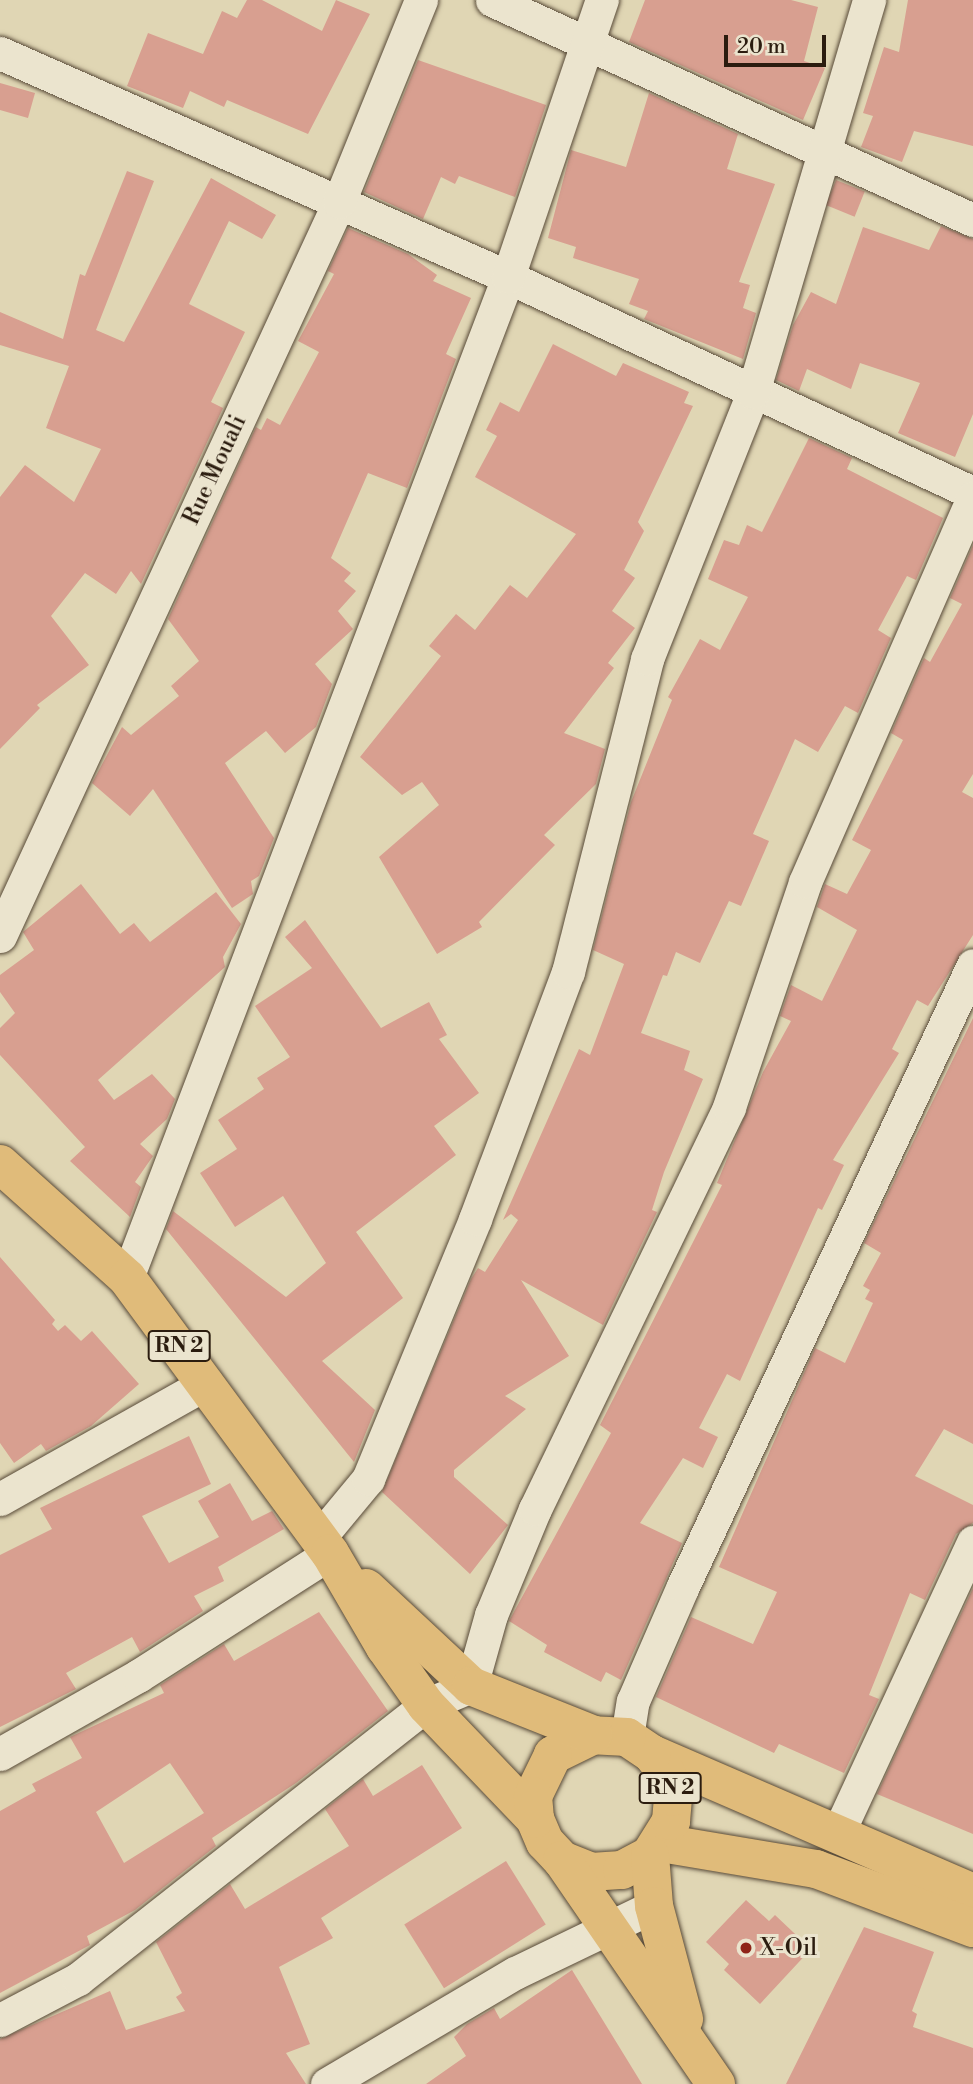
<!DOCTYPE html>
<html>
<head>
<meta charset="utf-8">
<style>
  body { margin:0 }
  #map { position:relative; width:973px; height:2084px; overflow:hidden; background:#e0d6b4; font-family:"Libre Bodoni",serif }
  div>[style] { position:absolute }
  .building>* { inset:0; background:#d89f90; transform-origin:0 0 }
  .roads { filter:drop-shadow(0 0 2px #584a38) drop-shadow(0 0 2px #584a38) }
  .minor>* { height:33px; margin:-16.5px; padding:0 16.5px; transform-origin:16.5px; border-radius:16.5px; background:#ebe4ce }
  .primary>* { height:38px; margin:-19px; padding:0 19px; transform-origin:19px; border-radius:19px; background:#e0bb7a }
  .trunk>* { height:38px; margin:-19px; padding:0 19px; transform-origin:19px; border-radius:19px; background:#e0bb7a }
  .dots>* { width:19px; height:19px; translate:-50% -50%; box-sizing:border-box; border:4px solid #ebe4ce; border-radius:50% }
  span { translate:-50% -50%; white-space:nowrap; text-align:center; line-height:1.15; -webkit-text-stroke:6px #ebe4ce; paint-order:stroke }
  .shield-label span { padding:2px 5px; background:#ebe4ce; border:2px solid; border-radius:5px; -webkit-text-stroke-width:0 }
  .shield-label { font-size:21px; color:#2b1c0f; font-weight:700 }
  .street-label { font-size:23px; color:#2b1c0f }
  .poi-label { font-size:23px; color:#2b1c0f }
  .left { translate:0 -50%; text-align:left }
  .scale { position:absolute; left:724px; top:35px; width:102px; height:32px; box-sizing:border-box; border:4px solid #2b1c0f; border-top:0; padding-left:9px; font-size:21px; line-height:24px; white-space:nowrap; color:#2b1c0f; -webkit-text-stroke:5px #ebe4ce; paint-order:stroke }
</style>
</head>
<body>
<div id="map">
  <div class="building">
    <div style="clip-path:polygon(247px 0,262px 0,322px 31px,336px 0,370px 14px,308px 134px,227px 100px,224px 107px,190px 91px,183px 108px,127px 86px,148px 33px,203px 54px,222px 11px,237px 18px)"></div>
    <div style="clip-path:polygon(645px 0,791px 0,818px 7px,804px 61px,825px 68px,803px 120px,629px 42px)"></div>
    <div style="clip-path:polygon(908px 0,973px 0,973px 146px,914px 131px,902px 162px,861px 147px,873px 116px,863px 113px,884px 47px,899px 52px)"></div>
    <div style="clip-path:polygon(418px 60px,546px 105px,515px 197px,459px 176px,455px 184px,441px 177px,423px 219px,364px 192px)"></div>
    <div style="clip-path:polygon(0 83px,35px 93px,28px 118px,0 110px)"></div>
    <div style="clip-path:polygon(649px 93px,738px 134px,727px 169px,775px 184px,739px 282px,750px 285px,743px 308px,756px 313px,743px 359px,644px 319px,648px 311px,629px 304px,639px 279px,573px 258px,576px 247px,548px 238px,571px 150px,626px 167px)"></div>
    <div style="clip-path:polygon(127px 171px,154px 181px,96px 330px,124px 342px,211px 178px,276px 215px,262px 239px,229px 221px,189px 304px,245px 332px,211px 402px,223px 408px,141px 584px,131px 571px,116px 594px,85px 573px,51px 616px,89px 665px,37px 705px,40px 708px,0 749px,0 497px,25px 465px,74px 502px,101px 449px,46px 428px,69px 366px,0 345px,0 312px,63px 339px,80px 274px,85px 276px)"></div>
    <div style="left:836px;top:180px;width:31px;height:27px;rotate:22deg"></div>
    <div style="clip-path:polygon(941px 226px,973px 239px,973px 414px,955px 457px,898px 433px,920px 383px,860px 363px,851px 389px,807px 369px,799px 391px,776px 380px,793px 325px,811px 292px,836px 304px,863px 227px,929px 250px)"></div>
    <div style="clip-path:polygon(348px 228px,408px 254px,437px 275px,433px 281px,471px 298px,446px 354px,456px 359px,407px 488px,368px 473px,331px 558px,351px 573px,344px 581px,356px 591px,338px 611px,353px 629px,315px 664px,332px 684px,316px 727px,285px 753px,266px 731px,225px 763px,274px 838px,259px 876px,251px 881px,253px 894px,232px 908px,153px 789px,130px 816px,92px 783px,122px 727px,131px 735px,179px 696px,171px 686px,199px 661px,168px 619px,256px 427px,261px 430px,267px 418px,280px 425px,319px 352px,298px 341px,334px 274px,328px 271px)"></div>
    <div style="clip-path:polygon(553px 344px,616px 376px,623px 363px,689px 392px,684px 403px,693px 406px,638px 522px,644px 531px,624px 570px,635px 578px,612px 611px,635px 628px,608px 663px,614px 668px,564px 733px,605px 749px,596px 784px,544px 835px,555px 845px,479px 922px,482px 927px,437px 954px,379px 857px,439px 805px,422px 782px,402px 795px,360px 757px,441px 656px,429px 646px,456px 614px,475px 630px,510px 585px,527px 598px,576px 534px,475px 477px,497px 436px,486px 430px,500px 402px,519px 412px)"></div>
    <div style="clip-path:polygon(809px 438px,852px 458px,847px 469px,943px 518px,916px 580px,907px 576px,878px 630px,891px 638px,858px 713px,845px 706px,818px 752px,795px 739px,753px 834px,769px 841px,741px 906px,729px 901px,700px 963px,676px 952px,667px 976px,663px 975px,641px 1033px,690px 1051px,684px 1070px,703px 1079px,664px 1172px,652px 1210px,657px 1212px,603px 1325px,521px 1280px,569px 1356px,505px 1396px,526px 1409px,454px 1470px,454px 1477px,508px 1525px,470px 1574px,382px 1492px,471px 1279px,478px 1268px,485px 1272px,518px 1220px,511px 1214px,503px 1220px,579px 1049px,590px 1055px,624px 964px,593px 950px,631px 802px,672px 700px,668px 697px,700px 639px,720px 650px,748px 597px,708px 579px,724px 540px,739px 545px,747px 525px,762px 532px)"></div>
    <div style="clip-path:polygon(973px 545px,973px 774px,962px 792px,973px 798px,973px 935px,928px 1006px,917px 1000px,892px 1049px,899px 1053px,833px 1160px,844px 1165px,822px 1210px,818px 1208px,740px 1381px,727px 1374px,699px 1428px,718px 1437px,703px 1468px,683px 1458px,640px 1523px,682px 1543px,621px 1680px,606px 1672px,601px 1682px,544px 1652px,547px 1645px,509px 1621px,611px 1433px,600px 1425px,722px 1185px,717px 1183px,763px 1072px,791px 1021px,780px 1016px,791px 985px,822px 1001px,857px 930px,817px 907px,825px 884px,847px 894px,871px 850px,852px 840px,903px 740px,891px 733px,924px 658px,930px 662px,962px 604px,950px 598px)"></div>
    <div style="clip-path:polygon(81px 884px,120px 934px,134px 923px,150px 942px,216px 892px,241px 924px,223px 957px,225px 967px,98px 1080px,114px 1100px,152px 1074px,175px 1099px,167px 1119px,140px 1144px,153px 1156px,135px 1182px,141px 1187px,130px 1217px,70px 1161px,85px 1147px,0 1055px,0 1028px,15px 1013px,0 992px,0 975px,34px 950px,23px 932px)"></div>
    <div style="clip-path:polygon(305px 920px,381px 1028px,429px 1002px,447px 1035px,439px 1039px,479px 1093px,434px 1126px,456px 1155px,356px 1232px,403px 1298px,322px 1361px,375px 1410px,354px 1462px,166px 1229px,173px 1211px,286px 1297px,326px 1263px,283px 1196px,235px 1227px,200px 1173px,237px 1149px,218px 1120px,264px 1089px,257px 1078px,290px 1057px,255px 1006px,312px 968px,285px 937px)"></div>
    <div style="clip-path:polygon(973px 1018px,973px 1444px,944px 1429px,915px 1476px,973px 1505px,973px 1523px,956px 1534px,925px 1600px,910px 1593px,869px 1695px,879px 1699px,844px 1773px,779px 1744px,774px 1753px,656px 1697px,691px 1617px,753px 1644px,777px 1592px,719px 1567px,815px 1348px,845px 1363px,873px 1303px,865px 1299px,870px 1290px,863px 1286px,881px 1253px,864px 1243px)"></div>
    <div style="clip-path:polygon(0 1257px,55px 1320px,52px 1324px,58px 1331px,65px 1325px,81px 1341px,92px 1331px,139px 1384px,91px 1426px,46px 1451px,41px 1444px,14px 1463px,0 1443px)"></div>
    <div style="clip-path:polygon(189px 1436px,211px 1484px,142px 1516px,169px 1563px,219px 1537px,198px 1501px,230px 1483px,252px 1521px,272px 1511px,284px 1529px,218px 1567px,224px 1581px,194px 1596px,203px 1611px,140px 1652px,132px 1637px,66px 1673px,76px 1689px,0 1727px,0 1555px,52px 1529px,40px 1508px)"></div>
    <div style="clip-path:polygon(973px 1588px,973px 1834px,877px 1794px)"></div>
    <div style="clip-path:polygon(evenodd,319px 1612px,388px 1711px,296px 1783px,212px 1838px,216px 1846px,135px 1910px,87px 1936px,90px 1945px,0 1993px,0 1811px,36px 1791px,32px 1784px,82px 1758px,70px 1737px,164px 1693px,160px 1685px,224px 1644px,234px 1661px,319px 1612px,170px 1763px,204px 1813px,124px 1863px,96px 1812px,170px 1763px)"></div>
    <div style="clip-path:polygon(422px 1765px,462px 1828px,321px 1918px,333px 1938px,279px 1967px,310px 2044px,286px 2053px,306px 2084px,0 2084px,0 2039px,110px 1991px,126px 2030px,185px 2011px,176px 1997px,182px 1993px,156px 1942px,230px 1884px,245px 1909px,349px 1846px,325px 1809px,363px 1779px,373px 1796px)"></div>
    <div style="left:506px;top:1861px;width:75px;height:120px;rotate:58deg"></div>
    <div style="clip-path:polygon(746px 1900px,769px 1921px,775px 1915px,811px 1949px,760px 2004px,724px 1970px,729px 1964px,706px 1942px)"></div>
    <div style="clip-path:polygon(864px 1927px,934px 1952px,912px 2011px,917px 2014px,913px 2027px,973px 2048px,973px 2084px,786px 2084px)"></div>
    <div style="clip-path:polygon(572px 1970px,642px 2084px,426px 2084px,466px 2056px,454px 2037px,467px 2024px,494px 2008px,500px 2019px)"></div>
  </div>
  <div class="roads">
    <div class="minor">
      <div style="left:492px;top:0;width:529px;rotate:24.58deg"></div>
      <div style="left:0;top:53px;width:555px;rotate:23.79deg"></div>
      <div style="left:508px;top:277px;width:513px;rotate:24.92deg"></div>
      <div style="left:0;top:936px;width:809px;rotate:-65.21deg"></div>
      <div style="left:339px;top:202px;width:218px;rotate:-67.9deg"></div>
      <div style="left:127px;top:1278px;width:1071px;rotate:-69.16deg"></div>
      <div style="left:508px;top:277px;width:293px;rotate:-71.3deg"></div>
      <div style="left:0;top:1499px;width:237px;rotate:-29.3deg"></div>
      <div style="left:319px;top:1538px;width:77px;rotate:-50.3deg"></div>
      <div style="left:368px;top:1479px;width:281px;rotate:-67.6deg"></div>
      <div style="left:475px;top:1219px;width:264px;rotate:-69.4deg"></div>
      <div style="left:568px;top:972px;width:323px;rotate:-75.8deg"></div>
      <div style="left:647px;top:659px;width:287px;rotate:-68.3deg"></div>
      <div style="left:753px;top:392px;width:409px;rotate:-73.5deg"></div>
      <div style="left:627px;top:1737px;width:36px;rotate:-81deg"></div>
      <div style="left:633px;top:1701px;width:125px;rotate:-66.5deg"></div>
      <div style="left:683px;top:1586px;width:685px;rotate:-64.97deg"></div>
      <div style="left:0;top:1754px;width:159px;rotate:-29.5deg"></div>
      <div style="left:138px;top:1676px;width:228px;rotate:-32.6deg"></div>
      <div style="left:838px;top:1833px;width:321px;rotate:-65.1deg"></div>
      <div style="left:0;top:2020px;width:88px;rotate:-27.7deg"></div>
      <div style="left:78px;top:1979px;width:443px;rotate:-38.2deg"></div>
      <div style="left:426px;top:1705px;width:49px;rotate:-22.9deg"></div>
      <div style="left:471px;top:1686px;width:74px;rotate:-74.3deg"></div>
      <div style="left:491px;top:1615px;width:115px;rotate:-67.5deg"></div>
      <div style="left:535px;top:1509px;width:446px;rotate:-64.2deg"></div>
      <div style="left:729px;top:1107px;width:237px;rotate:-71.3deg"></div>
      <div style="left:805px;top:882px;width:420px;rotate:-66.4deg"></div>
      <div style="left:327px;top:2084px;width:218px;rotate:-30.6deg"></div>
      <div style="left:515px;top:1973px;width:154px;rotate:-25.7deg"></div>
    </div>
    <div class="primary">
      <div style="left:652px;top:1754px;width:350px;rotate:23.4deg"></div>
      <div style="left:661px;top:1843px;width:157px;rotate:9.5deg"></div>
      <div style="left:816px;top:1869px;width:168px;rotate:20.6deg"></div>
    </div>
    <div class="trunk">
      <div style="left:0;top:1164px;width:171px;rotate:41.9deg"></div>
      <div style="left:127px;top:1278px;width:342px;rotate:53.6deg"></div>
      <div style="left:330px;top:1553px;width:109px;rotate:59.7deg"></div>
      <div style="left:385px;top:1647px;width:71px;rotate:54.7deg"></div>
      <div style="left:426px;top:1705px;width:158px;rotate:46.3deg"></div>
      <div style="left:535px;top:1819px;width:25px;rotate:67deg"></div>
      <div style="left:545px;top:1842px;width:25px;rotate:47deg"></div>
      <div style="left:562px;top:1860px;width:31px;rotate:22deg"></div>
      <div style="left:591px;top:1872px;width:31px;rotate:-4deg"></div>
      <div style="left:622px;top:1870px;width:32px;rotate:-28deg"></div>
      <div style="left:650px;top:1855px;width:40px;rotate:-58deg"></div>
      <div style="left:671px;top:1821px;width:24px;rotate:-85deg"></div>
      <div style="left:673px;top:1797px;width:24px;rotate:-105deg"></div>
      <div style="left:667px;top:1774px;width:25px;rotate:-127deg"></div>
      <div style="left:652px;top:1754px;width:30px;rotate:-146deg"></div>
      <div style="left:627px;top:1737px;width:33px;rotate:-177deg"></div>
      <div style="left:594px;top:1735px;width:46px;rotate:154deg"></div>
      <div style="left:553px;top:1755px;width:46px;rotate:116deg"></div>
      <div style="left:533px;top:1796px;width:23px;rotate:85deg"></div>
      <div style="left:366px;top:1588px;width:144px;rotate:43deg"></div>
      <div style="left:471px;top:1686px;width:132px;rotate:21.7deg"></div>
      <div style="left:650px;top:1855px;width:51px;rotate:85.5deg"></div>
      <div style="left:654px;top:1906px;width:117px;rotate:75.1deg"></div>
      <div style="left:562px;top:1860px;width:272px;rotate:55.5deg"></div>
    </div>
  </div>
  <div class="dots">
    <div style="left:746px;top:1948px;background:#8f2418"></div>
  </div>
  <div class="shield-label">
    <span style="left:179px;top:1346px">RN 2</span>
    <span style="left:670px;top:1788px">RN 2</span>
  </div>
  <div class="street-label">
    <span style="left:215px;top:470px;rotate:-65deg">Rue Mouali</span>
  </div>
  <div class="poi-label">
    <span class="left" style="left:760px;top:1948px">X-Oil</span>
  </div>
  <div class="scale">20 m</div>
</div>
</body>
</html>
